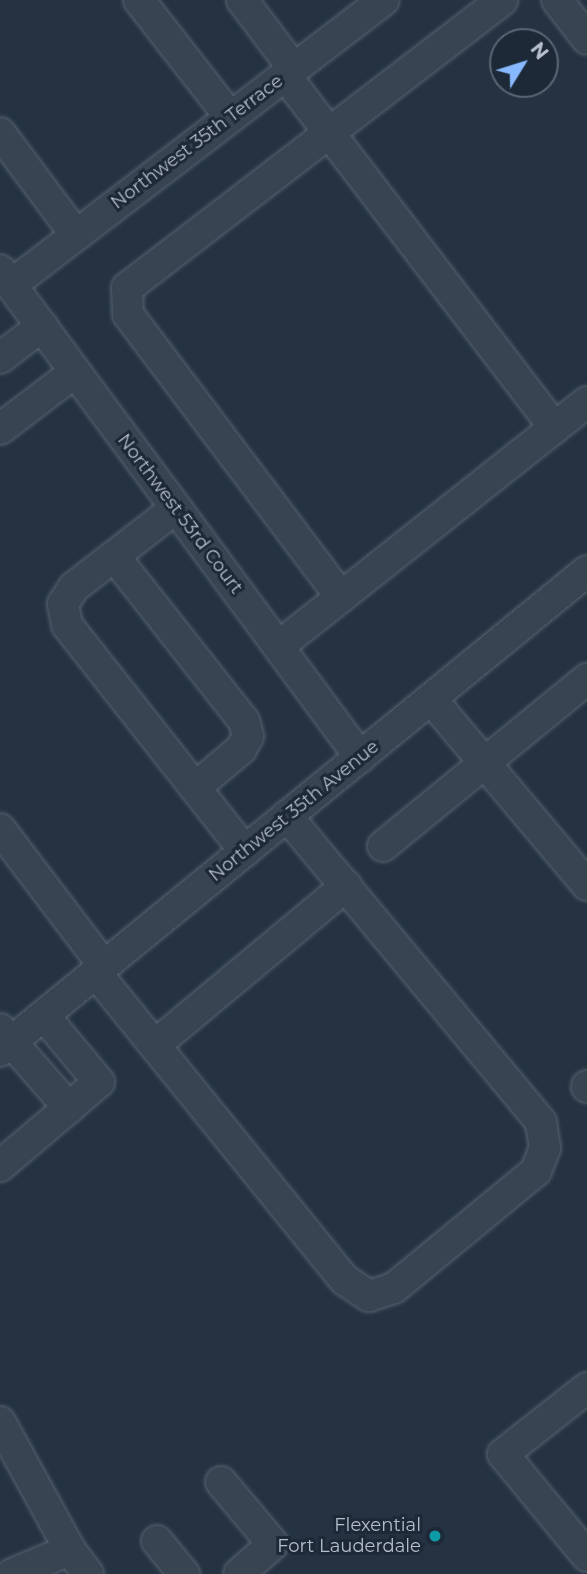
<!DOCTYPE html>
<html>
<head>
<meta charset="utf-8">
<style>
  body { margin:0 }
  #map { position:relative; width:587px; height:1574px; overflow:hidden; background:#243242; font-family:Montserrat,sans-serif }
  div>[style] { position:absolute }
  .roads { filter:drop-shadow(0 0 2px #56626f) drop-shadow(0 0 2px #56626f) }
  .minor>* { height:30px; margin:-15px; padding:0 15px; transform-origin:15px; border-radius:15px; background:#384452 }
  .dots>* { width:19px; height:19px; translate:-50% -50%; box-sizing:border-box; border:4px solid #1d2937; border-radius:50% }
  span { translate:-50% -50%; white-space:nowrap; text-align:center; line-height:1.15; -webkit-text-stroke:6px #1d2937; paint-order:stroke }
  .street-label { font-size:18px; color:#b5bfcc }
  .poi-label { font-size:18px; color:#b5bfcc }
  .right { translate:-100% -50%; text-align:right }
  .north { position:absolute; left:489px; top:28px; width:70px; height:70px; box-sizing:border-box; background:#1d2937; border:2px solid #5a6573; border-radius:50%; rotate:52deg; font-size:19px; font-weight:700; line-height:28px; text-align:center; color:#b5bfcc }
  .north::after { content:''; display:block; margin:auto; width:24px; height:32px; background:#88b9fe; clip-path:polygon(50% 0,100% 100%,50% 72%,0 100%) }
</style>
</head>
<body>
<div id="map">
  <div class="roads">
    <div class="minor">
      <div style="left:139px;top:0;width:148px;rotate:52.1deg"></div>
      <div style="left:242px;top:0;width:86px;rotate:53deg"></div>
      <div style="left:557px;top:0;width:49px;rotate:52.4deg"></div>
      <div style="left:285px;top:75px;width:444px;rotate:52.6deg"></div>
      <div style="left:0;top:133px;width:127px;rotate:53.3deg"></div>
      <div style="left:0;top:270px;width:606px;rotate:53.53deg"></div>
      <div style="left:11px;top:285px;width:469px;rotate:-37.4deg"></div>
      <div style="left:0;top:358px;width:53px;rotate:-37.3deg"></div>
      <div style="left:0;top:429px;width:94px;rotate:-37.2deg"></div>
      <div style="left:176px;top:508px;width:129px;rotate:142.2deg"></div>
      <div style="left:74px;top:587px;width:20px;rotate:123deg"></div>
      <div style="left:63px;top:604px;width:21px;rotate:79deg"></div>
      <div style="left:67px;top:625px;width:288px;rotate:51.8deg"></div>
      <div style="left:114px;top:556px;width:210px;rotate:51.8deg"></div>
      <div style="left:244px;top:721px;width:16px;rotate:75deg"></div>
      <div style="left:248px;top:736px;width:15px;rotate:118deg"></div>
      <div style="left:241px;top:749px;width:60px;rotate:139.7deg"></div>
      <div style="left:341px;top:597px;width:354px;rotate:-127deg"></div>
      <div style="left:128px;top:314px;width:26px;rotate:-92deg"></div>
      <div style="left:127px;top:288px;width:473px;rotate:-37.5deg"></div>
      <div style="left:279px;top:646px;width:393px;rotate:-38.4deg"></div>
      <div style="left:431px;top:699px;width:243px;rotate:50deg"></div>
      <div style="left:0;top:829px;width:172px;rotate:52.8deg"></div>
      <div style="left:383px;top:846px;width:264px;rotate:-39.3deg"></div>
      <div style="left:96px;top:973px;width:395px;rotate:51deg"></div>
      <div style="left:345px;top:1280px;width:29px;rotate:34deg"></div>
      <div style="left:369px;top:1296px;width:26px;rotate:-18deg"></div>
      <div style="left:394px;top:1288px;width:184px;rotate:-39.5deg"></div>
      <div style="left:536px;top:1171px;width:25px;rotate:-69deg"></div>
      <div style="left:545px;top:1148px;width:26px;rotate:-99deg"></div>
      <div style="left:541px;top:1122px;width:398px;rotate:-129.7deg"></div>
      <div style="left:0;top:1029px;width:105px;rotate:48.9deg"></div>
      <div style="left:155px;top:1045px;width:249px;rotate:-39.8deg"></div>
      <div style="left:0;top:1051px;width:758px;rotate:-39.27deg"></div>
      <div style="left:587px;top:1087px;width:1px;rotate:-90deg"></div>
      <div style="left:0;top:1166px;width:130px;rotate:-40.3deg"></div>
      <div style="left:99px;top:1082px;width:86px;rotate:-129.8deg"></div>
      <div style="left:587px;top:1388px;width:107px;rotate:141.8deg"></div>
      <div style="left:503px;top:1454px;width:132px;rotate:50.5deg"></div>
      <div style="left:0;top:1422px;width:146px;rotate:61.3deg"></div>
      <div style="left:221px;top:1482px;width:81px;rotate:50deg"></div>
      <div style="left:273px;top:1544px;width:45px;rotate:138.6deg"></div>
      <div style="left:157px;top:1541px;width:43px;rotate:50.7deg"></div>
      <div style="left:12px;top:1574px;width:63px;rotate:-22.5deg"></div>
      <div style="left:70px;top:1550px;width:30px;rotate:53deg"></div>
    </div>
  </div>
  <div class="dots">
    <div style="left:435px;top:1536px;background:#0f9aa8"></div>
  </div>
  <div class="street-label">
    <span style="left:197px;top:142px;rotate:-37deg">Northwest 35th Terrace</span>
    <span style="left:180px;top:514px;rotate:53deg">Northwest 53rd Court</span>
    <span style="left:294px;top:811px;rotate:-39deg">Northwest 35th Avenue</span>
  </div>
  <div class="poi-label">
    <span class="right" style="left:421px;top:1536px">Flexential<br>Fort Lauderdale</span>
  </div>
  <div class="north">N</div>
</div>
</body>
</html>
